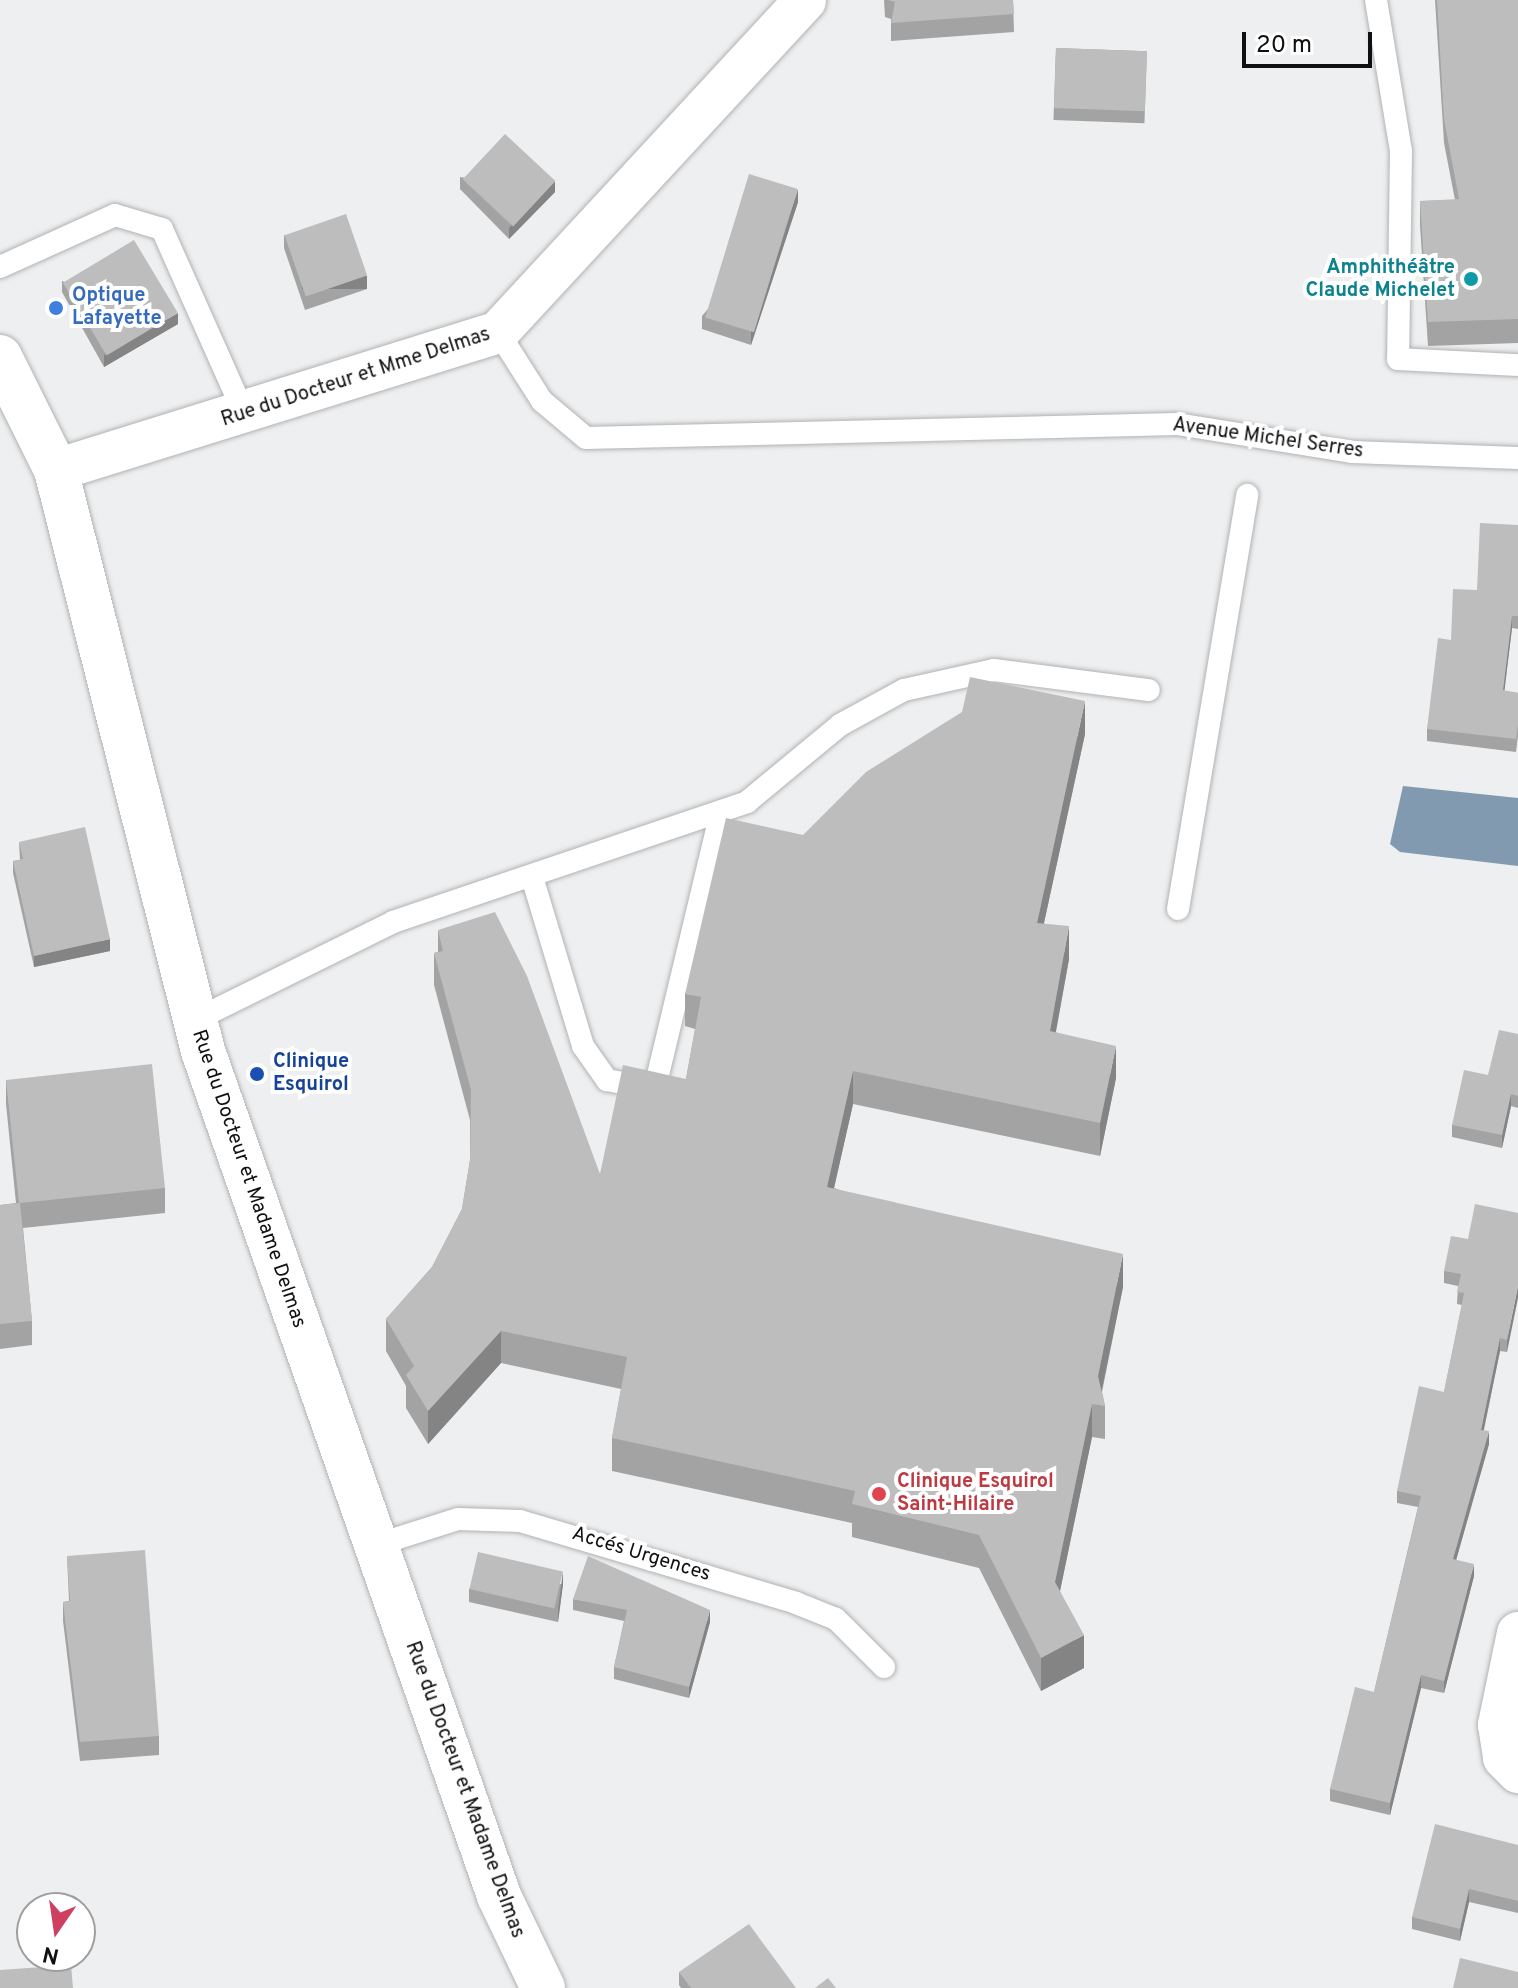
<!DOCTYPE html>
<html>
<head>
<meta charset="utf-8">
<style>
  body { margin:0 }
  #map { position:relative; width:1518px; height:1988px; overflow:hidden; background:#eeeff0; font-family:Overpass,sans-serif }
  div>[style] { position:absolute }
  .water>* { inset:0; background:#819ab0 }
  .roads { filter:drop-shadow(0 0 2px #b2b2b3) drop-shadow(0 0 2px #b2b2b3) }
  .service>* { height:22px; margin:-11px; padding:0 11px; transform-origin:11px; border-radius:11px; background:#fff }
  .minor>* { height:42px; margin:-21px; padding:0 21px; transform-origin:21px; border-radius:21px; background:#fff }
  .tertiary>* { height:44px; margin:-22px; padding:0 22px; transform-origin:22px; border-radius:22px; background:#fff }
  .wall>* { inset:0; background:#a3a3a3; transform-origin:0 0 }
  .shaded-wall>* { inset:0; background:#858485; transform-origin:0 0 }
  .building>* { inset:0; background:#bebdbe; transform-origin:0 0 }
  .dots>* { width:22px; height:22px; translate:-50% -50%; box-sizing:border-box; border:4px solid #fff; border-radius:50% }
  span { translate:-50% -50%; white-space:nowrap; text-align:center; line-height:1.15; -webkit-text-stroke:8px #fff; paint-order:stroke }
  .culture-label { font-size:20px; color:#0d838f; font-weight:700 }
  .right { translate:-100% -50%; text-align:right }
  .shop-label { font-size:20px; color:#366cbe; font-weight:700 }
  .left { translate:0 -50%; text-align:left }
  .street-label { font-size:20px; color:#101010 }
  .transit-label { font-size:20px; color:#164399; font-weight:700 }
  .health-label { font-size:20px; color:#be3a42; font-weight:700 }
  .north { position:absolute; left:16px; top:1892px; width:80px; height:80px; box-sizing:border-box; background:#fff; border:2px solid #9f9f9f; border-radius:50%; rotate:193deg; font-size:22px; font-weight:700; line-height:32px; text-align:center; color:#101010 }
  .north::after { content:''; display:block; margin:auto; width:28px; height:36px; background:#cf3f5f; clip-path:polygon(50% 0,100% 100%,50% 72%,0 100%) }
  .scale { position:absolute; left:1242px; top:32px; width:130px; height:36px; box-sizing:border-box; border:4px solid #101010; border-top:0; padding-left:10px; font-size:24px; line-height:28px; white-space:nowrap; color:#101010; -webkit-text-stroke:6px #fff; paint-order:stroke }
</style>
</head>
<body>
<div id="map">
  <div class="water">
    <div style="clip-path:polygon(1403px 786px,1518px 798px,1518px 866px,1400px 852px,1390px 844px)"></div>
  </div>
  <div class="roads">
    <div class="service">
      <div style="left:1376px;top:0;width:153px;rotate:80.6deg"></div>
      <div style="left:1401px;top:151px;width:208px;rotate:90.8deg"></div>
      <div style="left:1398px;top:359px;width:120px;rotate:2.9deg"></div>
      <div style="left:0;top:267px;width:126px;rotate:-24.3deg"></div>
      <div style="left:115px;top:215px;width:49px;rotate:16.6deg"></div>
      <div style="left:162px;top:229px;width:204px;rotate:66deg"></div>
      <div style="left:498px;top:332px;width:82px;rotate:57.5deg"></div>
      <div style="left:542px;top:401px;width:57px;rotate:40.1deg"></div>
      <div style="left:586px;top:438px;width:591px;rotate:-1.36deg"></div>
      <div style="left:1177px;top:424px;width:177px;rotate:9.1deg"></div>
      <div style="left:1352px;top:452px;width:166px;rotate:2.1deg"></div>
      <div style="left:532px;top:877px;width:177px;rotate:73.2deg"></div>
      <div style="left:583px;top:1046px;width:42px;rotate:54.8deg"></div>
      <div style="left:607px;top:1080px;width:36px;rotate:11deg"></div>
      <div style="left:642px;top:1087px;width:17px;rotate:-28deg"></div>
      <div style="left:657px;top:1079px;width:275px;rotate:-76.5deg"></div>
      <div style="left:1178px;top:909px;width:420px;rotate:-80.5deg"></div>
      <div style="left:193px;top:1021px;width:223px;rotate:-26.3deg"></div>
      <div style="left:393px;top:922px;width:374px;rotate:-18.7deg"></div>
      <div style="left:747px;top:802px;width:121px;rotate:-39.6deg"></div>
      <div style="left:840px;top:725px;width:73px;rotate:-28.7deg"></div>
      <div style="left:904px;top:690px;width:92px;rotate:-12.5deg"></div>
      <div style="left:994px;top:670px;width:156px;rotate:7.4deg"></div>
      <div style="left:376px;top:1545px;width:86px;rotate:-17.6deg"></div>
      <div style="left:458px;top:1519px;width:62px;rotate:1.8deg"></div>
      <div style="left:520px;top:1521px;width:288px;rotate:16.5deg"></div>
      <div style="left:796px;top:1603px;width:43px;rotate:21.8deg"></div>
      <div style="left:836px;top:1619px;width:68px;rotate:45deg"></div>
    </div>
    <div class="minor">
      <div style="left:56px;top:470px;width:463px;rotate:-17.3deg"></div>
      <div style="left:498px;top:332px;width:452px;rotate:-47.2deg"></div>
      <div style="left:1518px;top:1633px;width:94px;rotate:101.7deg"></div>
      <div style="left:1499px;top:1725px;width:33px;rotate:81deg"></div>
      <div style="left:1504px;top:1758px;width:20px;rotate:45deg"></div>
    </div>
    <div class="tertiary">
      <div style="left:0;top:357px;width:126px;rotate:63.6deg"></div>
      <div style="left:56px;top:470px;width:599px;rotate:75.8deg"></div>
      <div style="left:203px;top:1051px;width:895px;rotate:70.69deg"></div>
      <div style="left:499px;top:1896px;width:102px;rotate:64.4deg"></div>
    </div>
  </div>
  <div class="wall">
    <div style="clip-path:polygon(884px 0,1013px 0,1014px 32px,891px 41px,891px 19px,885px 17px)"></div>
    <div style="clip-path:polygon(1435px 0,1518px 0,1518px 343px,1428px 346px,1420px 225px,1420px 201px,1455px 200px,1444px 143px)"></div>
    <div style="left:1056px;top:48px;width:91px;height:72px;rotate:2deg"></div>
    <div style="clip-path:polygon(460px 177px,555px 192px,509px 239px,460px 189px)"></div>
    <div style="clip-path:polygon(798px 202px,751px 345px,702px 329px,702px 316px)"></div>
    <div style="clip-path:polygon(284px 235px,367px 289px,305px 310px,284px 248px)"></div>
    <div style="clip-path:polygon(62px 281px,178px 324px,104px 367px,62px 292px)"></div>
    <div style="clip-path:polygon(1518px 525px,1518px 629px,1512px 628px,1504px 691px,1518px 693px,1518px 736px,1516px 752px,1427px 741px,1427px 729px,1451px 640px,1477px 590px)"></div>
    <div style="clip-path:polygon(1085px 734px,1044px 923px,1069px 959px,1056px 1032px,1116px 1078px,1100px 1156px,853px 1104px,834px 1188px,1123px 1287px,1102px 1392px,1105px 1406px,1105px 1439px,1092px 1437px,1060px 1591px,1084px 1668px,1041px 1691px,979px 1568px,852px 1537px,852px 1523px,612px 1471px,612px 1438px,621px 1389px,501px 1363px,428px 1444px,406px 1408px,406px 1386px,386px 1351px,386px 1319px,432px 1267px,462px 1209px,470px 1160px,470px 1120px,434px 985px,434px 953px,438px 952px,438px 930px,600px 1174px,686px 1079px,695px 1029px,685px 1026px,685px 994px,803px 835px)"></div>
    <div style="clip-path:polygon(19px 842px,110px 951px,34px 967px,13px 873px,13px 861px,20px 860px)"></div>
    <div style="clip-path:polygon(1518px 1034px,1518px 1108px,1511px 1106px,1502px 1148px,1452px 1137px,1452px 1125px)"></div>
    <div style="clip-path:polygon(6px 1080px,165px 1188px,165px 1213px,23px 1228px,32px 1321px,32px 1345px,0 1349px,0 1205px,16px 1203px,6px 1104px)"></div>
    <div style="clip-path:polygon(1518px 1213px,1507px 1352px,1500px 1351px,1484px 1430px,1489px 1444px,1456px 1560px,1474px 1576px,1444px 1693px,1421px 1688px,1390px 1815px,1330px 1801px,1330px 1789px,1374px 1692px,1418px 1507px,1397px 1503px,1397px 1491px,1444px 1392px,1462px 1305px,1457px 1304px,1458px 1286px,1444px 1283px,1444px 1271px,1468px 1239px)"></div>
    <div style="clip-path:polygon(67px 1556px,159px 1736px,159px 1755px,80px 1761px,63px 1621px,63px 1602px,69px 1601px)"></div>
    <div style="clip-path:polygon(563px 1584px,558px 1622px,469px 1602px,469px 1589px)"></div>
    <div style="clip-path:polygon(573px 1599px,710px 1622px,689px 1698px,614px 1679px,614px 1667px,624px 1621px,573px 1610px)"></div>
    <div style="clip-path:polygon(1518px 1845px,1518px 1913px,1469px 1902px,1460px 1941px,1412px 1929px,1412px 1917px)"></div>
    <div style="clip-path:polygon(679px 1972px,796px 1988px,681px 1988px,679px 1985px)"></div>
  </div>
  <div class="shaded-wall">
    <div style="clip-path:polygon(555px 181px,555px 192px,509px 239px,509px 228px)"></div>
    <div style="clip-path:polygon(798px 189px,798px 202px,751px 345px,751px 331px)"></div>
    <div style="left:367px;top:276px;width:13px;height:65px;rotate:90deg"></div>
    <div style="clip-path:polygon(178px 313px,178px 324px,104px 367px,104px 355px)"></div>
    <div style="clip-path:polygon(1512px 616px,1512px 628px,1503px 703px,1503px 690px)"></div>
    <div style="clip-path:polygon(1085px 701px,1085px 734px,1037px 955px,1037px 923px)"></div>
    <div style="clip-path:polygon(1069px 926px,1069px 959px,1050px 1063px,1050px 1031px)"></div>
    <div style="clip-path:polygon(110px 939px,110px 951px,34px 967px,34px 956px)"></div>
    <div style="clip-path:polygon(1116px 1046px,1116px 1078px,1100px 1156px,1100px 1123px)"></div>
    <div style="clip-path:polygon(853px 1071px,853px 1104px,827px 1219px,827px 1187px)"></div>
    <div style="clip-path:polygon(1511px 1094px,1511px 1106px,1502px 1148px,1502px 1135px)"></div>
    <div style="clip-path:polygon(1123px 1254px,1123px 1287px,1098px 1408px,1098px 1376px)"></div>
    <div style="clip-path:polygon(1518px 1286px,1518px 1298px,1507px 1352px,1507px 1340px)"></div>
    <div style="clip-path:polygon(501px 1331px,501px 1363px,428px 1444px,428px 1411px)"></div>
    <div style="clip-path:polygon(1500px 1338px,1500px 1351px,1481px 1442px,1481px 1430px)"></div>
    <div style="clip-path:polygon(1092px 1404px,1092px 1437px,1055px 1615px,1055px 1582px)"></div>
    <div style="clip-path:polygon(1489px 1431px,1489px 1444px,1453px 1571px,1453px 1559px)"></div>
    <div style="clip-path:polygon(1474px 1564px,1474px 1576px,1444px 1693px,1444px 1681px)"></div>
    <div style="clip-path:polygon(563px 1571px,563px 1584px,558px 1622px,558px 1609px)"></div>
    <div style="clip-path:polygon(710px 1610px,710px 1622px,689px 1698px,689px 1687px)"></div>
    <div style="clip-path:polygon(1084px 1635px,1084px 1668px,1041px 1691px,1041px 1658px)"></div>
    <div style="clip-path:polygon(1421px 1675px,1421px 1688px,1390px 1815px,1390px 1803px)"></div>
    <div style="clip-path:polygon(1469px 1889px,1469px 1902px,1460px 1941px,1460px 1929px)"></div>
  </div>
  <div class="building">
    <div style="clip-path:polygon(888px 0,1013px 0,1014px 14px,891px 23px,895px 2px)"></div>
    <div style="clip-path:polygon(1437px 0,1518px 0,1518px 319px,1428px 322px,1420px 201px,1459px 199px,1444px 119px)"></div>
    <div style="left:1056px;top:48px;width:91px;height:60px;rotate:2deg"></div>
    <div style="left:505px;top:134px;width:69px;height:62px;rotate:43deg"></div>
    <div style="left:749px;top:174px;width:51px;height:150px;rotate:17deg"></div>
    <div style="left:346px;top:214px;width:65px;height:65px;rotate:71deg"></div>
    <div style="left:134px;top:240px;width:85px;height:83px;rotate:59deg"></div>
    <div style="clip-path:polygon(1480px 523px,1518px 525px,1518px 616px,1512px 616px,1503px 690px,1518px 693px,1518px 724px,1516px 739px,1427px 729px,1438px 638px,1451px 640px,1453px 589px,1477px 590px)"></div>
    <div style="clip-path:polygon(970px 677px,1085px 701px,1037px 923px,1069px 926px,1050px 1031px,1116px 1046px,1100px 1123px,853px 1071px,827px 1187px,1123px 1254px,1098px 1376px,1105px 1406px,1092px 1404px,1055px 1582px,1084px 1635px,1041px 1658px,979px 1535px,852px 1504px,855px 1491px,612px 1438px,627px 1357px,501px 1331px,428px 1411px,406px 1375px,414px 1366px,386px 1319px,432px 1267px,462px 1209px,470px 1160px,471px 1090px,434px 953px,443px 951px,438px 930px,495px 912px,527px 976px,600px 1174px,623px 1065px,686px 1079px,701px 997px,685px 994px,726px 818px,803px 835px,866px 772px,962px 712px)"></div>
    <div style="clip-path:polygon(85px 827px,110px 939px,34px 956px,13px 861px,23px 859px,19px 842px)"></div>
    <div style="clip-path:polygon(1499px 1030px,1518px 1034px,1518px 1096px,1511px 1094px,1502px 1135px,1452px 1125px,1464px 1070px,1488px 1075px)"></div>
    <div style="clip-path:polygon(152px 1064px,165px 1188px,20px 1203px,32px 1321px,0 1324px,0 1205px,19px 1203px,6px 1080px)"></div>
    <div style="clip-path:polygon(1475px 1204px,1518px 1213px,1518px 1286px,1507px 1340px,1500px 1338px,1481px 1430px,1489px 1431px,1453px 1559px,1474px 1564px,1444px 1681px,1421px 1675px,1390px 1803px,1330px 1789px,1355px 1687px,1374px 1692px,1421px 1496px,1397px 1491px,1419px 1386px,1444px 1392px,1464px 1293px,1457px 1292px,1461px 1274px,1444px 1271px,1451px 1236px,1468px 1239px)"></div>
    <div style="clip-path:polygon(145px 1550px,159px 1736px,80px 1742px,63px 1602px,70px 1601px,67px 1556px)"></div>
    <div style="left:478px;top:1552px;width:87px;height:38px;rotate:13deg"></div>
    <div style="clip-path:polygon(588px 1556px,710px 1610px,689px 1687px,614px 1667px,627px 1610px,573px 1599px)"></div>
    <div style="clip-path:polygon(1435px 1824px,1518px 1845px,1518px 1901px,1469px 1889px,1460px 1929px,1412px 1917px)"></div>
    <div style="clip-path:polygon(749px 1924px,796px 1988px,691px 1988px,679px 1972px)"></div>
    <div style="clip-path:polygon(1460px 1958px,1518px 1972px,1518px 1988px,1453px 1988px)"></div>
    <div style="clip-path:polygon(71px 1965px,73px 1988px,0 1988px,0 1970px)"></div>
    <div style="clip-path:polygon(828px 1978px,836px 1988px,815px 1988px)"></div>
  </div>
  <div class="dots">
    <div style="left:1471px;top:279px;background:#0f9aa8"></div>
    <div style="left:56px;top:308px;background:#3f7fe0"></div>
    <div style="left:257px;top:1074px;background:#1a4fb4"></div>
    <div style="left:879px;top:1494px;background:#e0444e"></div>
  </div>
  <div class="culture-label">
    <span class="right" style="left:1455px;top:280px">Amphithéâtre<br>Claude Michelet</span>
  </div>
  <div class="shop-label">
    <span class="left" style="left:72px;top:308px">Optique<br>Lafayette</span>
  </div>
  <div class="street-label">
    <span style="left:356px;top:378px;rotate:-18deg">Rue du Docteur et Mme Delmas</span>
    <span style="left:1268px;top:439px;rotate:8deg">Avenue Michel Serres</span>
    <span style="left:248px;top:1179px;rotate:71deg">Rue du Docteur et Madame Delmas</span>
    <span style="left:641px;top:1555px;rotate:17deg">Accés Urgences</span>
    <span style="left:464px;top:1790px;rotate:70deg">Rue du Docteur et Madame Delmas</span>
  </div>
  <div class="transit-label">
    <span class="left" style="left:273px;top:1074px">Clinique<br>Esquirol</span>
  </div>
  <div class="health-label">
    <span class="left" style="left:897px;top:1494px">Clinique Esquirol<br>Saint-Hilaire</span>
  </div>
  <div class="north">N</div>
  <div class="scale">20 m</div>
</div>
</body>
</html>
